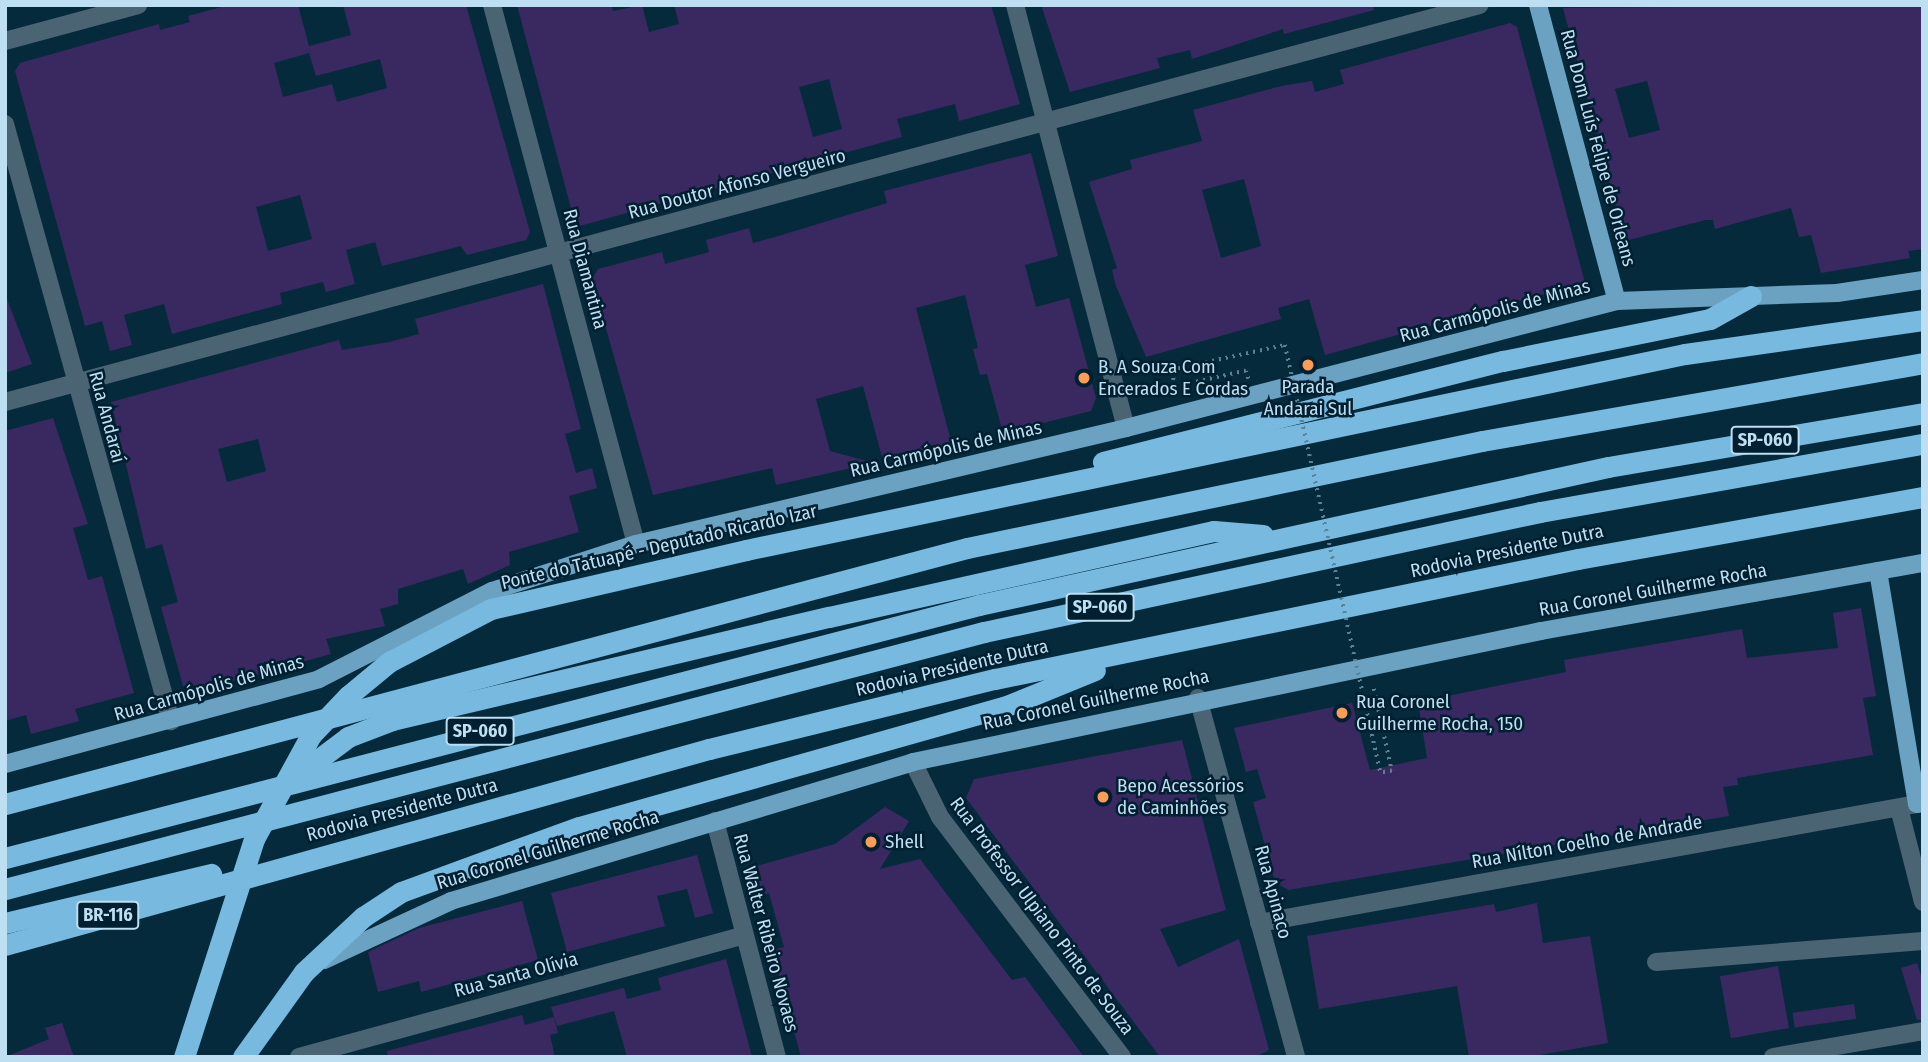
<!DOCTYPE html>
<html>
<head>
<meta charset="utf-8">
<style>
  body { margin:0 }
  #map { position:relative; width:1928px; height:1062px; overflow:hidden; background:#052a3c; font-family:"Fira Sans Condensed",sans-serif }
  div>[style] { position:absolute }
  .building>* { inset:0; background:#3a2960; transform-origin:0 0 }
  .path>* { height:3.5px; margin-top:-1.75px; transform-origin:0; background:repeating-linear-gradient(90deg,#5d8092 0 2px,transparent 0 7px) }
  .minor>* { height:18px; margin:-9px; padding:0 9px; transform-origin:9px; border-radius:9px; background:#4b6473 }
  .major>* { height:18px; margin:-9px; padding:0 9px; transform-origin:9px; border-radius:9px; background:#6ba1c1 }
  .highway>* { height:21px; margin:-10.5px; padding:0 10.5px; transform-origin:10.5px; border-radius:10.5px; background:#77b9df }
  .path-bridge>* { height:3.5px; margin-top:-1.75px; transform-origin:0; background:repeating-linear-gradient(90deg,#5d8092 0 2px,transparent 0 7px) }
  .highway-bridge>* { height:21px; margin:-10.5px; padding:0 10.5px; transform-origin:10.5px; border-radius:10.5px; background:#77b9df }
  .dots>* { width:19px; height:19px; translate:-50% -50%; box-sizing:border-box; border:4px solid #002031; border-radius:50% }
  span { translate:-50% -50%; white-space:nowrap; text-align:center; line-height:1.15; -webkit-text-stroke:5px #002031; paint-order:stroke }
  .shield-label span { padding:2px 5px; background:#002031; border:2px solid; border-radius:5px; -webkit-text-stroke-width:0 }
  .shield-label { font-size:18px; color:#bedef1; font-weight:700 }
  .street-label { font-size:19px; color:#bedef1 }
  .poi-label { font-size:19px; color:#bedef1 }
  .left { translate:0 -50%; text-align:left }
  .frame { position:absolute; inset:0; border:7px solid #bedef1; pointer-events:none }
</style>
</head>
<body>
<div id="map">
  <div class="building">
    <div style="clip-path:polygon(evenodd,229px 5px,298px 5px,309px 46px,351px 35px,343px 5px,466px 5px,530px 232px,526px 240px,467px 255px,461px 246px,382px 266px,375px 242px,346px 250px,355px 284px,326px 292px,323px 282px,280px 293px,282px 304px,172px 334px,164px 304px,124px 315px,132px 345px,110px 351px,102px 321px,85px 326px,15px 71px,20px 63px,159px 24px,160px 30px,190px 22px,188px 16px,229px 5px,309px 53px,316px 76px,380px 59px,387px 88px,337px 102px,332px 84px,283px 97px,274px 63px,309px 53px,229px 5px,300px 195px,312px 239px,268px 251px,256px 207px,300px 195px)"></div>
    <div style="clip-path:polygon(evenodd,517px 5px,611px 5px,613px 11px,642px 5px,649px 32px,679px 24px,674px 5px,991px 5px,1020px 104px,959px 121px,955px 104px,897px 119px,902px 137px,576px 227px,517px 5px,829px 79px,842px 129px,813px 137px,799px 87px,829px 79px)"></div>
    <div style="clip-path:polygon(1041px 5px,1373px 5px,1374px 10px,1284px 34px,1283px 29px,1192px 59px,1190px 50px,1157px 58px,1160px 68px,1070px 92px)"></div>
    <div style="clip-path:polygon(evenodd,1923px 5px,1923px 249px,1908px 251px,1910px 258px,1821px 273px,1811px 235px,1799px 237px,1791px 208px,1715px 229px,1713px 220px,1705px 220px,1625px 241px,1563px 8px,1923px 5px,1647px 81px,1660px 130px,1629px 138px,1615px 89px,1647px 81px)"></div>
    <div style="clip-path:polygon(evenodd,1510px 23px,1517px 27px,1585px 283px,1325px 355px,1309px 299px,1278px 308px,1281px 319px,1146px 357px,1116px 286px,1112px 270px,1117px 268px,1089px 182px,1132px 169px,1130px 160px,1202px 141px,1193px 110px,1281px 86px,1312px 81px,1315px 92px,1344px 84px,1340px 70px,1510px 23px,1244px 179px,1261px 246px,1221px 258px,1202px 190px,1244px 179px)"></div>
    <div style="clip-path:polygon(1031px 153px,1058px 256px,1025px 265px,1036px 307px,1069px 298px,1096px 398px,1091px 411px,1003px 433px,987px 374px,980px 375px,973px 349px,978px 348px,965px 295px,916px 308px,952px 445px,883px 461px,863px 386px,816px 399px,830px 451px,874px 463px,776px 485px,772px 468px,653px 495px,592px 279px,598px 269px,662px 252px,665px 264px,709px 252px,706px 240px,749px 228px,753px 243px,775px 237px,887px 203px,884px 191px)"></div>
    <div style="clip-path:polygon(evenodd,543px 284px,581px 429px,565px 434px,576px 473px,592px 468px,597px 488px,569px 496px,579px 532px,509px 552px,510px 565px,468px 584px,463px 569px,398px 589px,398px 604px,380px 609px,385px 626px,326px 639px,331px 654px,191px 692px,183px 686px,161px 607px,178px 602px,162px 544px,146px 549px,111px 402px,339px 340px,342px 350px,389px 342px,419px 334px,415px 319px,543px 284px,258px 439px,266px 471px,227px 482px,218px 449px,258px 439px)"></div>
    <div style="clip-path:polygon(5px 294px,32px 364px,5px 373px)"></div>
    <div style="clip-path:polygon(53px 418px,88px 524px,73px 528px,88px 580px,102px 576px,134px 693px,75px 709px,79px 721px,31px 734px,26px 715px,5px 721px,5px 431px)"></div>
    <div style="clip-path:polygon(1861px 608px,1876px 696px,1863px 698px,1873px 755px,1737px 778px,1738px 785px,1723px 787px,1729px 816px,1288px 890px,1275px 882px,1253px 802px,1266px 798px,1257px 769px,1246px 772px,1234px 728px,1352px 703px,1370px 770px,1427px 758px,1418px 702px,1566px 672px,1564px 660px,1742px 629px,1747px 658px,1838px 648px,1833px 613px)"></div>
    <div style="clip-path:polygon(1182px 740px,1226px 910px,1160px 929px,1178px 967px,1239px 939px,1269px 1050px,1255px 1057px,1160px 1057px,966px 798px,974px 779px)"></div>
    <div style="clip-path:polygon(885px 807px,909px 821px,880px 869px,920px 859px,1012px 980px,1025px 977px,1084px 1057px,801px 1057px,772px 950px,784px 947px,769px 893px,758px 896px,750px 868px,835px 844px)"></div>
    <div style="clip-path:polygon(697px 855px,713px 913px,695px 918px,687px 889px,657px 896px,665px 926px,567px 952px,551px 893px)"></div>
    <div style="clip-path:polygon(522px 901px,538px 960px,421px 992px,419px 981px,378px 992px,368px 952px,419px 928px)"></div>
    <div style="clip-path:polygon(1537px 903px,1543px 943px,1590px 936px,1608px 1043px,1528px 1057px,1469px 1057px,1457px 986px,1319px 1009px,1307px 936px,1494px 904px,1496px 912px)"></div>
    <div style="clip-path:polygon(726px 959px,752px 1057px,627px 1057px,614px 1011px,557px 1026px,551px 1007px,624px 988px,627px 999px,661px 990px,658px 978px)"></div>
    <div style="clip-path:polygon(1917px 963px,1923px 982px,1923px 1020px,1917px 1020px,1901px 968px)"></div>
    <div style="left:1778px;top:966px;width:63px;height:59px;rotate:80deg"></div>
    <div style="left:1854px;top:1004px;width:15px;height:62px;rotate:82deg"></div>
    <div style="clip-path:polygon(522px 1015px,525px 1025px,554px 1017px,558px 1033px,550px 1035px,555px 1057px,388px 1057px,387px 1051px)"></div>
    <div style="clip-path:polygon(62px 1023px,74px 1057px,5px 1057px,49px 1039px,45px 1028px)"></div>
  </div>
  <div class="path">
    <div style="left:1248px;top:379px;width:8px;rotate:-104deg"></div>
    <div style="left:1246px;top:371px;width:73px;rotate:167.3deg"></div>
    <div style="left:1175px;top:387px;width:17px;rotate:-103deg"></div>
    <div style="left:1171px;top:370px;width:117px;rotate:-12.4deg"></div>
    <div style="left:1374px;top:689px;width:84px;rotate:77.6deg"></div>
    <div style="left:1392px;top:771px;width:11px;rotate:170deg"></div>
  </div>
  <div class="minor">
    <div style="left:492px;top:5px;width:558px;rotate:75.04deg"></div>
    <div style="left:1015px;top:5px;width:437px;rotate:75.3deg"></div>
    <div style="left:5px;top:41px;width:138px;rotate:-15.1deg"></div>
    <div style="left:5px;top:124px;width:620px;rotate:74.46deg"></div>
    <div style="left:5px;top:402px;width:1527px;rotate:-15.07deg"></div>
    <div style="left:1198px;top:698px;width:372px;rotate:74.7deg"></div>
    <div style="left:913px;top:762px;width:61px;rotate:63.9deg"></div>
    <div style="left:940px;top:817px;width:301px;rotate:52.8deg"></div>
    <div style="left:1899px;top:808px;width:97px;rotate:75.7deg"></div>
    <div style="left:715px;top:821px;width:244px;rotate:75.3deg"></div>
    <div style="left:1259px;top:923px;width:669px;rotate:-10.25deg"></div>
    <div style="left:1656px;top:962px;width:268px;rotate:-4.5deg"></div>
    <div style="left:299px;top:1057px;width:461px;rotate:-15.3deg"></div>
    <div style="left:1773px;top:1057px;width:152px;rotate:-9.8deg"></div>
  </div>
  <div class="major">
    <div style="left:1538px;top:5px;width:306px;rotate:75.1deg"></div>
    <div style="left:1878px;top:571px;width:236px;rotate:80.5deg"></div>
    <div style="left:1917px;top:804px;width:6px;rotate:-9deg"></div>
    <div style="left:5px;top:764px;width:325px;rotate:-15.1deg"></div>
    <div style="left:319px;top:679px;width:194px;rotate:-27deg"></div>
    <div style="left:492px;top:591px;width:151px;rotate:-18.1deg"></div>
    <div style="left:636px;top:544px;width:504px;rotate:-13.32deg"></div>
    <div style="left:1126px;top:428px;width:507px;rotate:-14.5deg"></div>
    <div style="left:1617px;top:301px;width:220px;rotate:-2.1deg"></div>
    <div style="left:1837px;top:293px;width:87px;rotate:-8.6deg"></div>
    <div style="left:324px;top:960px;width:140px;rotate:-24.9deg"></div>
    <div style="left:451px;top:901px;width:482px;rotate:-16.7deg"></div>
    <div style="left:913px;top:762px;width:642px;rotate:-11.78deg"></div>
    <div style="left:1541px;top:631px;width:388px;rotate:-10.1deg"></div>
  </div>
  <div class="highway">
    <div style="left:1103px;top:462px;width:413px;rotate:-14.2deg"></div>
    <div style="left:1503px;top:361px;width:211px;rotate:-11.5deg"></div>
    <div style="left:1710px;top:319px;width:47px;rotate:-29.3deg"></div>
    <div style="left:746px;top:550px;width:959px;rotate:-11.79deg"></div>
    <div style="left:1685px;top:354px;width:240px;rotate:-8.1deg"></div>
    <div style="left:829px;top:617px;width:394px;rotate:-12.6deg"></div>
    <div style="left:1214px;top:531px;width:49px;rotate:4.7deg"></div>
    <div style="left:5px;top:804px;width:995px;rotate:-14.9deg"></div>
    <div style="left:967px;top:548px;width:526px;rotate:-11.74deg"></div>
    <div style="left:1482px;top:441px;width:448px;rotate:-10deg"></div>
    <div style="left:5px;top:858px;width:1006px;rotate:-14.56deg"></div>
    <div style="left:979px;top:605px;width:644px;rotate:-12.37deg"></div>
    <div style="left:1608px;top:467px;width:320px;rotate:-9.7deg"></div>
    <div style="left:5px;top:889px;width:1012px;rotate:-14.71deg"></div>
    <div style="left:984px;top:632px;width:569px;rotate:-12.18deg"></div>
    <div style="left:1540px;top:512px;width:389px;rotate:-10.1deg"></div>
    <div style="left:5px;top:923px;width:212px;rotate:-13.4deg"></div>
    <div style="left:5px;top:945px;width:731px;rotate:-15.56deg"></div>
    <div style="left:709px;top:749px;width:294px;rotate:-13.8deg"></div>
    <div style="left:995px;top:679px;width:595px;rotate:-11.63deg"></div>
    <div style="left:1578px;top:559px;width:351px;rotate:-10.2deg"></div>
    <div style="left:243px;top:1057px;width:105px;rotate:-54.3deg"></div>
    <div style="left:304px;top:972px;width:81px;rotate:-43deg"></div>
    <div style="left:363px;top:917px;width:45px;rotate:-33.3deg"></div>
    <div style="left:401px;top:892px;width:189px;rotate:-20.1deg"></div>
    <div style="left:579px;top:827px;width:442px;rotate:-15.8deg"></div>
    <div style="left:1004px;top:707px;width:98px;rotate:-22.1deg"></div>
  </div>
  <div class="path-bridge">
    <div style="left:1285px;top:345px;width:439px;rotate:77.4deg"></div>
  </div>
  <div class="highway-bridge">
    <div style="left:291px;top:780px;width:71px;rotate:-37deg"></div>
    <div style="left:348px;top:737px;width:47px;rotate:-21.1deg"></div>
    <div style="left:392px;top:720px;width:449px;rotate:-13.3deg"></div>
    <div style="left:184px;top:1057px;width:229px;rotate:-72.2deg"></div>
    <div style="left:254px;top:839px;width:119px;rotate:-61.3deg"></div>
    <div style="left:311px;top:735px;width:54px;rotate:-46.5deg"></div>
    <div style="left:348px;top:696px;width:53px;rotate:-39.7deg"></div>
    <div style="left:389px;top:662px;width:115px;rotate:-27.5deg"></div>
    <div style="left:491px;top:609px;width:262px;rotate:-13deg"></div>
  </div>
  <div class="dots">
    <div style="left:1308px;top:365px;background:#fd9c56"></div>
    <div style="left:1084px;top:378px;background:#fd9c56"></div>
    <div style="left:1342px;top:713px;background:#fd9c56"></div>
    <div style="left:1103px;top:797px;background:#fd9c56"></div>
    <div style="left:871px;top:842px;background:#fd9c56"></div>
  </div>
  <div class="shield-label">
    <span style="left:1765px;top:440px">SP-060</span>
    <span style="left:1100px;top:607px">SP-060</span>
    <span style="left:480px;top:731px">SP-060</span>
    <span style="left:108px;top:915px">BR-116</span>
  </div>
  <div class="street-label">
    <span style="left:1598px;top:148px;rotate:75deg">Rua Dom Luís Felipe de Orleans</span>
    <span style="left:737px;top:184px;rotate:-15deg">Rua Doutor Afonso Vergueiro</span>
    <span style="left:585px;top:269px;rotate:75deg">Rua Diamantina</span>
    <span style="left:1495px;top:311px;rotate:-15deg">Rua Carmópolis de Minas</span>
    <span style="left:107px;top:417px;rotate:75deg">Rua Andaraí</span>
    <span style="left:946px;top:449px;rotate:-13deg">Rua Carmópolis de Minas</span>
    <span style="left:659px;top:547px;rotate:-13deg">Ponte do Tatuapé - Deputado Ricardo Izar</span>
    <span style="left:1507px;top:551px;rotate:-12deg">Rodovia Presidente Dutra</span>
    <span style="left:1653px;top:590px;rotate:-10deg">Rua Coronel Guilherme Rocha</span>
    <span style="left:952px;top:668px;rotate:-13deg">Rodovia Presidente Dutra</span>
    <span style="left:209px;top:688px;rotate:-16deg">Rua Carmópolis de Minas</span>
    <span style="left:1096px;top:700px;rotate:-12deg">Rua Coronel Guilherme Rocha</span>
    <span style="left:402px;top:810px;rotate:-15deg">Rodovia Presidente Dutra</span>
    <span style="left:1587px;top:842px;rotate:-10deg">Rua Nílton Coelho de Andrade</span>
    <span style="left:548px;top:850px;rotate:-17deg">Rua Coronel Guilherme Rocha</span>
    <span style="left:1273px;top:892px;rotate:75deg">Rua Apinaco</span>
    <span style="left:1042px;top:916px;rotate:53deg">Rua Professor Ulpiano Pinto de Souza</span>
    <span style="left:766px;top:933px;rotate:75deg">Rua Walter Ribeiro Novaes</span>
    <span style="left:516px;top:975px;rotate:-15deg">Rua Santa Olívia</span>
  </div>
  <div class="poi-label">
    <span class="left" style="left:1098px;top:378px">B. A Souza Com<br>Encerados E Cordas</span>
    <span style="left:1308px;top:398px">Parada<br>Andarai Sul</span>
    <span class="left" style="left:1356px;top:713px">Rua Coronel<br>Guilherme Rocha, 150</span>
    <span class="left" style="left:1117px;top:797px">Bepo Acessórios<br>de Caminhões</span>
    <span class="left" style="left:885px;top:842px">Shell</span>
  </div>
  <div class="frame"></div>
</div>
</body>
</html>
